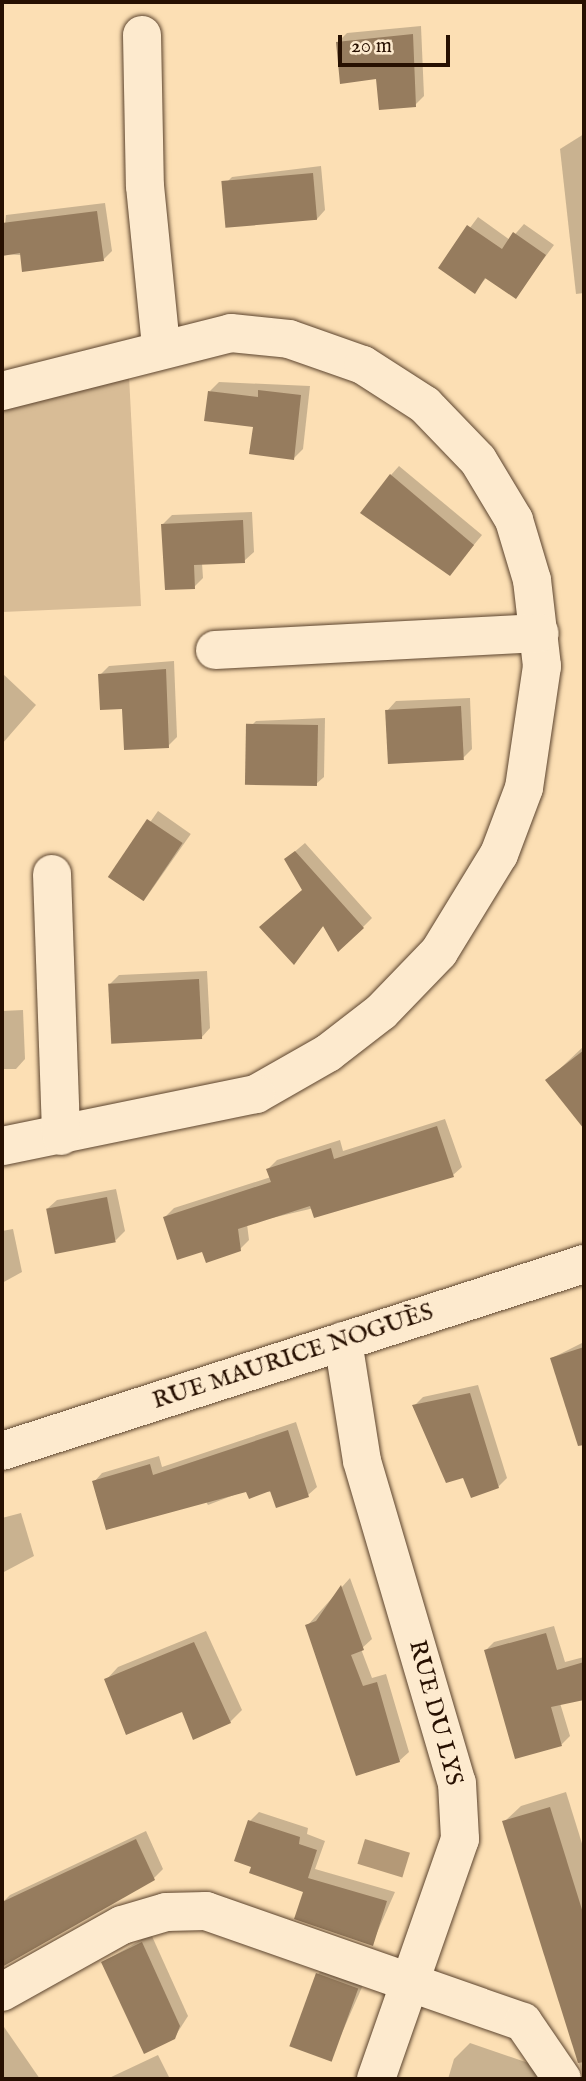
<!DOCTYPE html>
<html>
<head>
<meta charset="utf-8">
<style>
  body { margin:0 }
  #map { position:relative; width:586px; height:2081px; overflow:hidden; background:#fcdfb4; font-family:"IM FELL English",serif }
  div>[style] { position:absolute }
  .green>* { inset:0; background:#d8bc96 }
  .water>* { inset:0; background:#b49977; transform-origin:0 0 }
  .shadow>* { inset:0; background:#0003; transform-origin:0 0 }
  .building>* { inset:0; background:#967c5e; transform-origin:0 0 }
  .roads { filter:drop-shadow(0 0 2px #5c442e) drop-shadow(0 0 2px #5c442e) }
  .minor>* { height:38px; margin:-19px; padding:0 19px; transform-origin:19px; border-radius:19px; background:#fdeace }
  span { translate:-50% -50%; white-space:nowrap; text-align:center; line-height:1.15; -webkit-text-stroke:6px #fdeace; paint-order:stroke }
  .street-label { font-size:24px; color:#271001 }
  .frame { position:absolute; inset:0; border:4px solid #271001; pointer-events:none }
  .scale { position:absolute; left:338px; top:35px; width:112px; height:32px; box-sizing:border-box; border:4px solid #271001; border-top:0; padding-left:9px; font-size:21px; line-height:24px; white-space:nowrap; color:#271001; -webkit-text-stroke:5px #fdeace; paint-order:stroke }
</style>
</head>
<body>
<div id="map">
  <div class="green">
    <div style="clip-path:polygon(128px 357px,141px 606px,2px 612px,2px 391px)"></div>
  </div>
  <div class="water">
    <div style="left:365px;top:1839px;width:47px;height:26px;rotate:17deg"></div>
  </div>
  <div class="shadow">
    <div style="clip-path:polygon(421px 26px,424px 96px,415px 105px,338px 42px,347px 33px)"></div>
    <div style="clip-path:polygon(584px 134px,584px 293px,576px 294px,560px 149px)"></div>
    <div style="clip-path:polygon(321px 166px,325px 210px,317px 219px,224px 185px,232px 177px)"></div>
    <div style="clip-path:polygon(105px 203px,112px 251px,103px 260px,2px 254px,6px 215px)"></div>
    <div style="clip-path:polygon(478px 217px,510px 240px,524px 224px,554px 245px,515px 297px,487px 277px,475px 291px,440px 268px)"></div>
    <div style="clip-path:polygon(219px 382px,310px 386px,303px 449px,294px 458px,210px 391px)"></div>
    <div style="clip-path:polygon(399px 466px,482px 535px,450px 574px,391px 475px)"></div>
    <div style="clip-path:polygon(252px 512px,254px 552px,244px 561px,202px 563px,203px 578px,194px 587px,163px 524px,172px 515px)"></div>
    <div style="clip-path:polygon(174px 661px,177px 737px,168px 746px,100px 675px,109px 666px)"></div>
    <div style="clip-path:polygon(2px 673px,36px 705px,2px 744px)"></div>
    <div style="clip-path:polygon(470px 698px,472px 749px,463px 758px,387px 711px,396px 701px)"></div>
    <div style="clip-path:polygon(325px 718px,324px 777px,316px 784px,248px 729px,256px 721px)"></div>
    <div style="left:158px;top:811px;width:40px;height:82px;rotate:35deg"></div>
    <div style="clip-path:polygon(305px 843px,372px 918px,363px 927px,324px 925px,294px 963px,304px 889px,286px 859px)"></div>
    <div style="clip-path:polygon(207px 971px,210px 1028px,201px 1038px,110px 984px,119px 975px)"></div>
    <div style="clip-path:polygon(23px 1010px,25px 1059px,16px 1069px,2px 1069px,2px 1011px)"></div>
    <div style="clip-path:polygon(584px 1046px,584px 1096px,570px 1107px,548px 1080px)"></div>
    <div style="clip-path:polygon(445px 1119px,462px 1167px,453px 1175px,247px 1224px,249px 1240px,240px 1249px,203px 1249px,165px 1217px,174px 1208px,271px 1177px,268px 1169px,277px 1160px,340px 1140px,343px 1151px)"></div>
    <div style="clip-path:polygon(116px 1189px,125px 1231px,116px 1240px,47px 1209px,57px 1200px)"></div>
    <div style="clip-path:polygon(13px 1229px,22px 1272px,2px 1283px,2px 1231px)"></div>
    <div style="clip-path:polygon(584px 1342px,584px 1396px,566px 1402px,552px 1358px)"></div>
    <div style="clip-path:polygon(478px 1385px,507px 1478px,498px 1487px,464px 1476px,414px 1406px,423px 1397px)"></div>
    <div style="clip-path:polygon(296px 1422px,317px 1487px,308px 1495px,247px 1490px,208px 1505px,204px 1498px,94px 1482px,102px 1473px,159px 1456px,162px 1467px)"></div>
    <div style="clip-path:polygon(21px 1513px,34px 1556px,2px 1573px,2px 1518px)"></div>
    <div style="clip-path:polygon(350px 1578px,372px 1639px,361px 1649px,372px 1678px,386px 1674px,409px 1752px,399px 1761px,307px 1626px)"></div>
    <div style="clip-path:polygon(554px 1626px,565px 1662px,584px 1657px,584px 1699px,560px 1703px,570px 1736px,562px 1744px,516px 1757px,486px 1650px,494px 1642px)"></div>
    <div style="clip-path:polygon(206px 1631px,242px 1710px,230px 1722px,106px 1680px,118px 1667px)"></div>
    <div style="clip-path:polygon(566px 1792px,584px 1850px,584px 2079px,504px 1822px,521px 1806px)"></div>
    <div style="clip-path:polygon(259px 1812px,308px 1828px,307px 1834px,325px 1841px,315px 1869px,395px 1892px,372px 1944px,307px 1885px,302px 1890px,250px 1821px)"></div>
    <div style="clip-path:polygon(146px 1831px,163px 1869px,154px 1878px,7px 1962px,2px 1922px,8px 1919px,2px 1903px,10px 1895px)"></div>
    <div style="clip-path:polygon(151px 1934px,188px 2016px,174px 2038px,103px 1962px)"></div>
    <div style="clip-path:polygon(327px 1965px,366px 1978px,330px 2060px,318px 1974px)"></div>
    <div style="clip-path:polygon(2px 2024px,40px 2079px,2px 2079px)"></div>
    <div style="clip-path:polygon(470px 2043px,558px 2073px,565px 2079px,448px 2079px,454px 2059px)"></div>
    <div style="clip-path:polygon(158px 2055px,170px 2079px,107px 2079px)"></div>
  </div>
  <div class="building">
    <div style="clip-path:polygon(413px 34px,416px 107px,379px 110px,376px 79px,340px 84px,336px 42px)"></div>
    <div style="left:313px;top:173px;width:47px;height:92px;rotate:85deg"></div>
    <div style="clip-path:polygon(97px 211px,104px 261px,22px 272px,20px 253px,2px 256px,2px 223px)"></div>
    <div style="clip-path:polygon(467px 225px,502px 249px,513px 232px,546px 255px,516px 299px,485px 278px,475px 294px,438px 268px)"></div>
    <div style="clip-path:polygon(258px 390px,301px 395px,294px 460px,249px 454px,253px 427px,204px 421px,208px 391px,258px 397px)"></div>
    <div style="clip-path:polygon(390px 474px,474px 545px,450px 576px,360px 513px)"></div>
    <div style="clip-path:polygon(243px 520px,245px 563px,194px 565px,195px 589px,165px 590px,161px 524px)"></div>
    <div style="clip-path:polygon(166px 669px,169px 748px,124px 750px,122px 709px,100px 710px,98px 674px)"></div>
    <div style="left:461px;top:706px;width:54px;height:76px;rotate:87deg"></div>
    <div style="left:318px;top:725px;width:61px;height:72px;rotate:91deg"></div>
    <div style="left:147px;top:819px;width:43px;height:70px;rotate:34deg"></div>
    <div style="clip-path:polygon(295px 851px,364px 928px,338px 952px,323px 926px,294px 965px,259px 927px,302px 890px,284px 859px)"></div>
    <div style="left:199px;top:979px;width:60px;height:91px;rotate:87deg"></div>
    <div style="clip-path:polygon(584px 1050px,584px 1129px,545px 1080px)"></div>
    <div style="clip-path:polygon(437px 1126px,454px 1177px,314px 1218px,310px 1206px,238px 1229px,241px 1251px,206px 1263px,202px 1252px,177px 1260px,163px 1217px,271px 1182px,266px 1169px,331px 1148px,334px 1159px)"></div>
    <div style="left:107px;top:1197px;width:46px;height:62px;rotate:79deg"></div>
    <div style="clip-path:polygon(584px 1347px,584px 1445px,578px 1446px,550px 1358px)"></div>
    <div style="clip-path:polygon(470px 1393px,499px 1488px,471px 1498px,463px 1478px,446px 1483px,412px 1405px)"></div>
    <div style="clip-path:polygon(288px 1430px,309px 1497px,276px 1508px,270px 1491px,249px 1499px,246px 1492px,106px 1530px,92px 1481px,150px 1464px,153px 1475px)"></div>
    <div style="clip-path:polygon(341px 1585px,364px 1650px,351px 1655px,363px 1686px,377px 1682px,400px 1762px,356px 1776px,305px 1625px,316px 1621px)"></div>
    <div style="clip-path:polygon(546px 1633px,557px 1670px,584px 1662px,584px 1700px,551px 1707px,562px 1746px,515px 1759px,484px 1650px)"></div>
    <div style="clip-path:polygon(194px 1642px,231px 1723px,193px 1740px,182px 1712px,126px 1735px,104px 1679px)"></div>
    <div style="clip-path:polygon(550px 1807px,584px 1916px,584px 2062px,578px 2063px,502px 1821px)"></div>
    <div style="clip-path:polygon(248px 1820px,300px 1837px,299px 1844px,317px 1850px,308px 1878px,387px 1901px,373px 1946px,294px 1919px,305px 1886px,303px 1892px,249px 1873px,251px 1867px,234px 1861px)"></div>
    <div style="clip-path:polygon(136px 1839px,155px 1880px,2px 1967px,2px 1902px)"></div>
    <div style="clip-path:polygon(142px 1942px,180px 2026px,175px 2039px,144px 2054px,101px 1962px)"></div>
    <div style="left:316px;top:1973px;width:45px;height:78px;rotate:20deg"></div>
  </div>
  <div class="roads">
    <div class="minor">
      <div style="left:142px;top:35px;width:151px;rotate:88.9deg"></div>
      <div style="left:145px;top:186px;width:162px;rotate:84.3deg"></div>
      <div style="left:2px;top:391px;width:236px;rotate:-14.2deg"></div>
      <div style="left:231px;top:333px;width:58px;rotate:5.9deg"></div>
      <div style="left:289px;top:339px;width:78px;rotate:19.4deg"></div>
      <div style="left:363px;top:365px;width:74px;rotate:32.8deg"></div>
      <div style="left:425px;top:405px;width:76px;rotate:46.1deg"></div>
      <div style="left:478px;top:460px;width:70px;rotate:59deg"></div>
      <div style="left:514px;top:520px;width:63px;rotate:73.3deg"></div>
      <div style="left:532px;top:580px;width:87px;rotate:83.4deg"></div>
      <div style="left:542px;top:666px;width:123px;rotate:98.4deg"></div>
      <div style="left:524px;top:788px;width:71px;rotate:110.7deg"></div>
      <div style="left:499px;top:854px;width:115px;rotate:121.5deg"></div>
      <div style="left:439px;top:952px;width:83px;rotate:134deg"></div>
      <div style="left:381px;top:1012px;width:67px;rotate:142.3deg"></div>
      <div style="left:328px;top:1053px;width:83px;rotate:150.3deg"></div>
      <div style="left:256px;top:1094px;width:259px;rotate:168.4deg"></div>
      <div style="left:215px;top:650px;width:325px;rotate:-3deg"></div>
      <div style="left:52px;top:874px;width:262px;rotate:88deg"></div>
      <div style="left:343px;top:1341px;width:121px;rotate:81deg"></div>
      <div style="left:362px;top:1461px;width:336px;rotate:73.6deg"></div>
      <div style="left:457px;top:1783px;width:56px;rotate:86.9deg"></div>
      <div style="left:460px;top:1839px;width:254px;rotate:109.3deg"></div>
      <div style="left:2px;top:1451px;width:611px;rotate:-17.81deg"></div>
      <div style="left:2px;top:1992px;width:137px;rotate:-29.2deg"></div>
      <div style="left:122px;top:1925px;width:46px;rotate:-16.5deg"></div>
      <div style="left:166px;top:1912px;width:40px;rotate:-1.4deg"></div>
      <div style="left:206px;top:1911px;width:336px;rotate:19.3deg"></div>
      <div style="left:523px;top:2022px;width:69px;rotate:55.6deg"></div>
    </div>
  </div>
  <div class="street-label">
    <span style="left:293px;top:1357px;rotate:-18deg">RUE MAURICE NOGUÈS</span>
    <span style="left:435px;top:1713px;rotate:75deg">RUE DU LYS</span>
  </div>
  <div class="frame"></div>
  <div class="scale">20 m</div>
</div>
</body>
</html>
